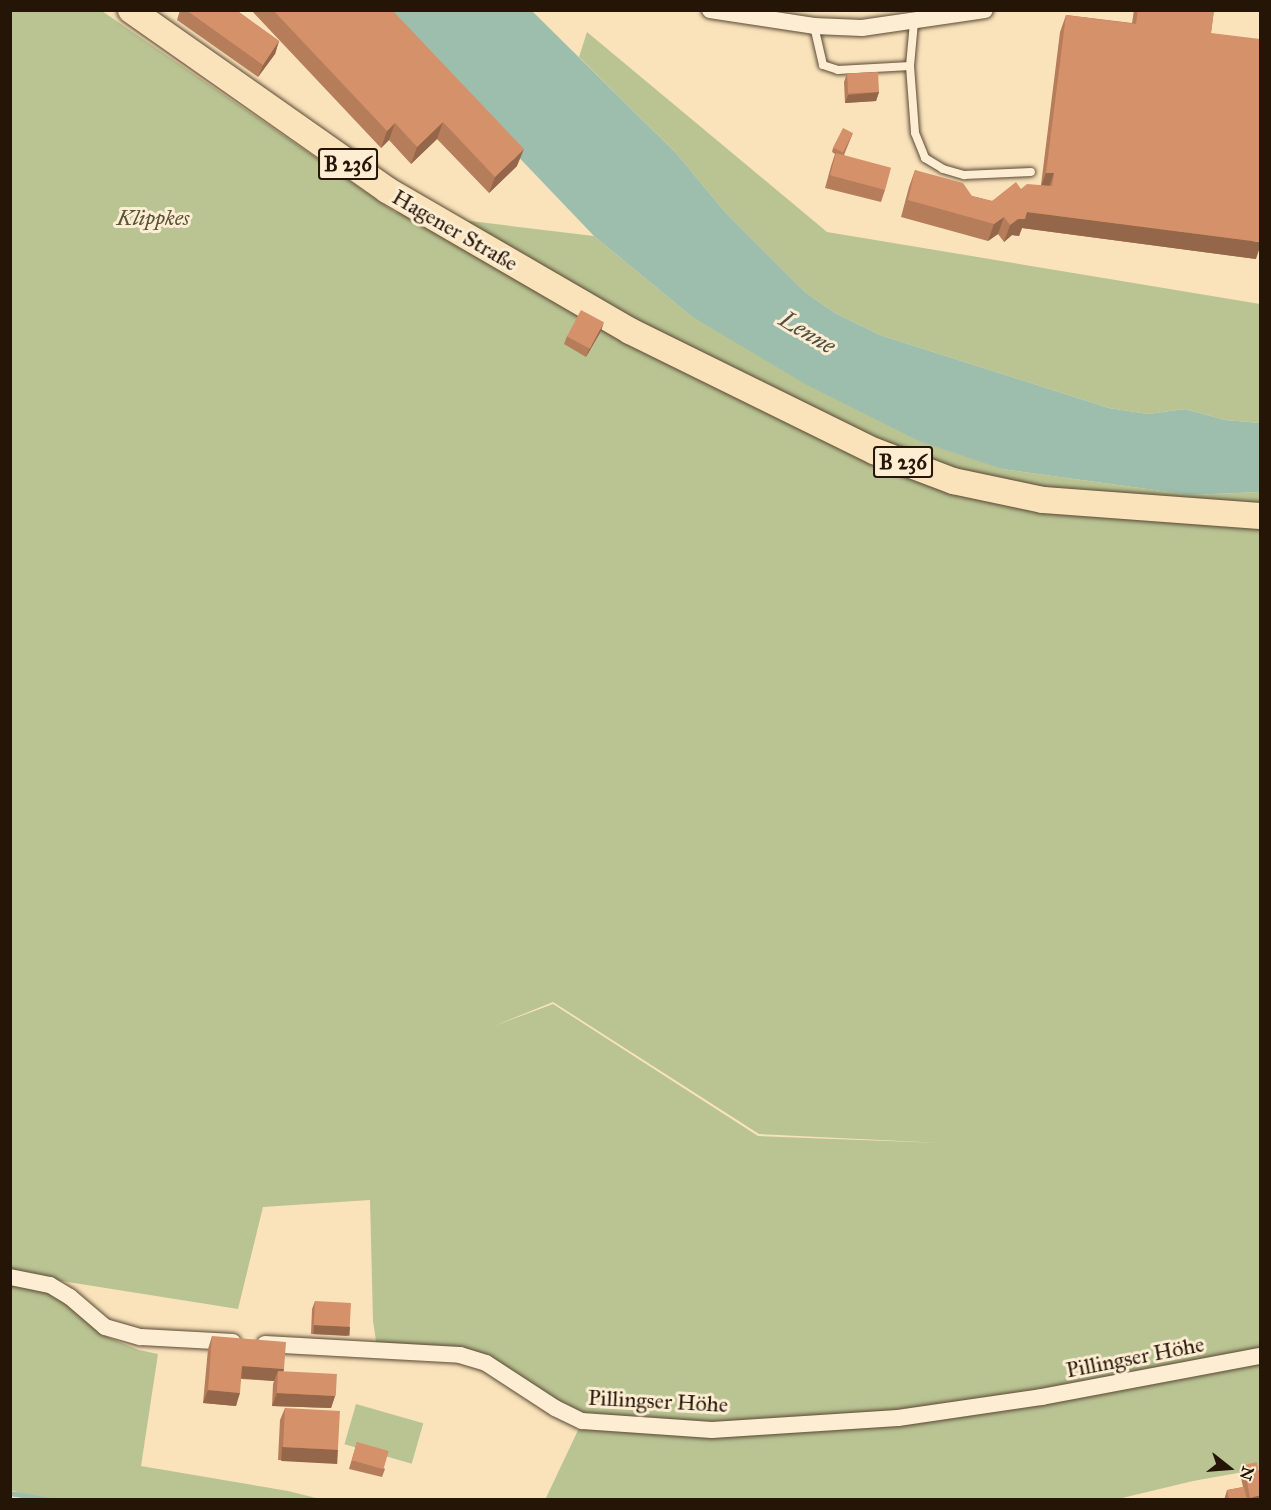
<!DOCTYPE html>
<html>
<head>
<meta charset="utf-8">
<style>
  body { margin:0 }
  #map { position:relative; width:1271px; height:1510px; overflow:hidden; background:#fae3bb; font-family:"IM FELL Great Primer",serif }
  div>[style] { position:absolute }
  .green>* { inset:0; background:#bac493; transform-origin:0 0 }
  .water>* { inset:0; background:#9ebead }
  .stream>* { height:4.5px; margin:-2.25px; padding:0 2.25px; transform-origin:2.25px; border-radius:2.25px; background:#9ebead }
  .roads { filter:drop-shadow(0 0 2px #5a4834) drop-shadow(0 0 2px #5a4834) }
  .service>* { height:8px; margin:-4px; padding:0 4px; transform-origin:4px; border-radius:4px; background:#fcedd3 }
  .minor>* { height:16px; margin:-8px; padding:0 8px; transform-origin:8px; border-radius:8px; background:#fcedd3 }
  .primary>* { height:26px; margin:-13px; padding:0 13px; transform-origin:13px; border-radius:13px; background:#fae3bb }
  .wall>* { inset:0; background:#b67d5b }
  .shaded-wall>* { inset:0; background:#94664a; transform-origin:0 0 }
  .building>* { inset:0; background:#d4916a; transform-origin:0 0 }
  span { translate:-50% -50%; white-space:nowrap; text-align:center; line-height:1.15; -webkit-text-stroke:6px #fcedd3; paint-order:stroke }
  .shield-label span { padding:2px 4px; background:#fcedd3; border:2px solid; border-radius:4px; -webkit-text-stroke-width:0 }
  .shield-label { font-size:21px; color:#241507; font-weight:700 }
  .park-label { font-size:22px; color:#585238; font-style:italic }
  .street-label { font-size:22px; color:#241507 }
  .water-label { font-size:24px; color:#4f5041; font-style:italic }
  .frame { position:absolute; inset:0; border:12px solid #241507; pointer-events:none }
  .north { position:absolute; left:1199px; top:1438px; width:60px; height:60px; -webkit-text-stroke:4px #fcedd3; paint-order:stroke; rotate:107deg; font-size:16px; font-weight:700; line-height:24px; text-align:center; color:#241507 }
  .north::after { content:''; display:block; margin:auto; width:21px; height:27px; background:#241507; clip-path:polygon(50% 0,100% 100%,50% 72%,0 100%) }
</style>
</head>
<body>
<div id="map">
  <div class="green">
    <div style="clip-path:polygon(evenodd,10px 11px,102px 11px,395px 212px,594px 236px,691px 316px,1002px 469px,1191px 495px,1260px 492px,1260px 1355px,891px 1415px,711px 1427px,584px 1418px,488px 1360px,377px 1348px,373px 1321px,370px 1200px,263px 1207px,238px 1309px,11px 1273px,10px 11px,553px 1002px,759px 1134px,941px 1143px,758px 1136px,553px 1004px,494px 1026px,553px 1002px)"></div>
    <div style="clip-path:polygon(587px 32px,827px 232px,1260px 304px,1260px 423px,1225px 420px,1185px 409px,1148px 414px,1109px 408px,880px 335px,835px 313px,805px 292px,725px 212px,677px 154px,579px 57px)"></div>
    <div style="clip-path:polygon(10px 1280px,47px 1288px,107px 1337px,139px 1350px,158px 1354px,141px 1466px,288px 1491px,320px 1499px,42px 1500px,11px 1490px)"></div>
    <div style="clip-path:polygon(1260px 1357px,1260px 1469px,1193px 1481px,1118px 1499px,545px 1500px,580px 1426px,800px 1429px)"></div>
    <div style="left:356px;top:1404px;width:70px;height:42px;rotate:16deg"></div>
  </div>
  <div class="water">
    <div style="clip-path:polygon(379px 11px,532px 11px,677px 154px,725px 212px,805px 292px,835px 313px,880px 335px,1109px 408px,1148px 414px,1185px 409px,1225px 420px,1260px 423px,1260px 492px,1191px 495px,1002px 469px,919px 441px,805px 384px,691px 316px,594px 236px)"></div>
  </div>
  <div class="stream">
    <div style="left:10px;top:1493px;width:42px;rotate:9.7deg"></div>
  </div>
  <div class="roads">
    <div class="service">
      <div style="left:914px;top:22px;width:44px;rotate:95.2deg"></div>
      <div style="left:910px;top:66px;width:67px;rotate:85.7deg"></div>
      <div style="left:915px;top:133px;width:27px;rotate:68deg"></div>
      <div style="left:925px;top:158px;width:21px;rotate:31deg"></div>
      <div style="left:943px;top:169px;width:22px;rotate:16deg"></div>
      <div style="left:964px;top:175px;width:67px;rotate:-2.6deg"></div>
      <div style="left:814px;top:26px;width:40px;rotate:77deg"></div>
      <div style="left:823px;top:65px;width:16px;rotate:18deg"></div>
      <div style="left:838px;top:70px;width:72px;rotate:-3.2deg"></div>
    </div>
    <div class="minor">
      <div style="left:710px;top:10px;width:105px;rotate:8.7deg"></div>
      <div style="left:814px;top:26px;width:48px;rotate:2.4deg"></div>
      <div style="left:862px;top:28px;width:124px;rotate:-8.3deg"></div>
      <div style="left:10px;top:1277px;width:41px;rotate:11.3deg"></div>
      <div style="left:50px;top:1285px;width:23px;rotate:31deg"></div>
      <div style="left:70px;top:1297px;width:46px;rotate:40.6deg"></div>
      <div style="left:105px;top:1327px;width:37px;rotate:16deg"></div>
      <div style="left:141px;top:1337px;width:92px;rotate:3.1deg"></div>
      <div style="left:265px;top:1344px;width:195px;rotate:3.2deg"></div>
      <div style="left:460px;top:1355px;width:27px;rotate:17deg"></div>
      <div style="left:486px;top:1363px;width:82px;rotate:33.1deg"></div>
      <div style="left:555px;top:1408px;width:30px;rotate:26deg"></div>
      <div style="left:582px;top:1421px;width:130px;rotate:4deg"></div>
      <div style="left:712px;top:1430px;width:186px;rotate:-3.7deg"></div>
      <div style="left:898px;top:1418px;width:146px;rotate:-8.3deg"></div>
      <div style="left:1042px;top:1397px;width:222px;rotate:-10.7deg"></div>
    </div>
    <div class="primary">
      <div style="left:131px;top:10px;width:313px;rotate:35.1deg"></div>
      <div style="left:387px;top:190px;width:281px;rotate:30.1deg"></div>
      <div style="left:630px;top:331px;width:272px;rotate:26.2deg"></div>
      <div style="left:874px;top:451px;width:85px;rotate:20.8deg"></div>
      <div style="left:953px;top:481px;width:92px;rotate:11.9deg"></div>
      <div style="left:1043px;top:500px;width:218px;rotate:4.2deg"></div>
    </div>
  </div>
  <div class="wall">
    <div style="clip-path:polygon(180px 10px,236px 10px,279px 41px,275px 54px,258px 77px,177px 20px)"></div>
    <div style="clip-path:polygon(251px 10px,392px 10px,517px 166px,489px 193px,437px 139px,411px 164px,389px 140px,381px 148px)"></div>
    <div style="clip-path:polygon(1134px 10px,1214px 10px,1211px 33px,1256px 259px,1022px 228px,1019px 236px,1012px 235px,1004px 242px,998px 234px,988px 241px,901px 217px,909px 187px,915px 170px,972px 196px,992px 201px,1021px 189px,1041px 185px,1060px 32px,1066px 15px,1132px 23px)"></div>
    <div style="clip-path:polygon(847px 73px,879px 92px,876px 101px,845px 103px,844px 82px)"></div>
    <div style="clip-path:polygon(853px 133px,844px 155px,885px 190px,881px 202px,825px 188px,831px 166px,835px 154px,832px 152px,833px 148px)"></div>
    <div style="clip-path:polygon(601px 331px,586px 357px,564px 344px,567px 336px)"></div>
    <div style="clip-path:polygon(315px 1301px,350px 1327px,347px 1336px,311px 1334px,312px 1309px)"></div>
    <div style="clip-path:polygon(212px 1336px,284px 1369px,283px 1372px,335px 1396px,331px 1408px,272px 1406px,273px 1384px,274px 1381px,241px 1379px,236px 1406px,203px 1403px,208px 1349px)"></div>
    <div style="clip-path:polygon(285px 1408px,338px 1450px,333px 1463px,278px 1460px,280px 1420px)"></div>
    <div style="clip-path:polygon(357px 1442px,385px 1469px,382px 1477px,349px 1469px)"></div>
    <div style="clip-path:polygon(1244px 1465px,1260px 1500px,1224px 1500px,1227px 1490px,1243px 1487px,1240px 1473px)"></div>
  </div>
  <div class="shaded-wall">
    <div style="clip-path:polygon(279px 41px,275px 54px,258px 77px,263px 65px)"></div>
    <div style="clip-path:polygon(879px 92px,876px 101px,845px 103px,848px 95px)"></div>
    <div style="clip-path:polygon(443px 122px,437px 139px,411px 164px,417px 147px)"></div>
    <div style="clip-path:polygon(395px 123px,389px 140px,381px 148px,387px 131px)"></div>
    <div style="clip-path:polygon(524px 149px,517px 166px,489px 193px,495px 177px)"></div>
    <div style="clip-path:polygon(1046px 173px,1054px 173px,1048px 190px,1040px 189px)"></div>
    <div style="clip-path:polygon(1027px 212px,1260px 242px,1260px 247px,1256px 259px,1022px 228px,1019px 236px,1012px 235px,1004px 242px,1010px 225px)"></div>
    <div style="clip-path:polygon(1004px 217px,998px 234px,988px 241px,994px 224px)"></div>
    <div style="clip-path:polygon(604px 322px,601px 331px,586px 357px,589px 349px)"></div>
    <div style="left:314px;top:1325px;width:36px;height:9px;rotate:3deg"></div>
    <div style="clip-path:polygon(242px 1366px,284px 1369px,280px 1382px,278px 1371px,274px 1381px,238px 1378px)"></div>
    <div style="clip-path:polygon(208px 1390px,240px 1393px,236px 1406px,203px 1403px)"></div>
    <div style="clip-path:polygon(277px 1393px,335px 1396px,331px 1408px,272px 1406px)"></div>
    <div style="left:282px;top:1447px;width:56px;height:14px;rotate:3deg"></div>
    <div style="clip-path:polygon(1260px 1495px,1260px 1500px,1249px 1500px,1250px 1498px)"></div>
  </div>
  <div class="building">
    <div style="clip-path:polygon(186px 10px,236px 10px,279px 41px,263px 65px)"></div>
    <div style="clip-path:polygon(273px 10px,392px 10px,524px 149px,495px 177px,443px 122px,417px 147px,395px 123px,387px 131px)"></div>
    <div style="clip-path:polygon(1138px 10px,1214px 10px,1211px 33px,1260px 39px,1260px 242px,1027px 212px,1025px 219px,1018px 219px,1010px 225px,1004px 217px,994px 224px,908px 200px,915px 170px,963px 183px,972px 196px,992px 201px,1016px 182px,1021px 189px,1027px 184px,1052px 186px,1054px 173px,1046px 173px,1066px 15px,1136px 24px)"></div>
    <div style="left:878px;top:72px;width:20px;height:31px;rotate:87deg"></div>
    <div style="left:843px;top:128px;width:11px;height:22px;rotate:27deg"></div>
    <div style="left:836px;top:153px;width:57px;height:23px;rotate:15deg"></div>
    <div style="left:581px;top:310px;width:26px;height:30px;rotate:28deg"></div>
    <div style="left:315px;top:1301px;width:36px;height:24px;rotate:3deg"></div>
    <div style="clip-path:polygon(212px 1336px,286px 1342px,284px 1369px,242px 1366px,240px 1393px,208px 1390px)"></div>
    <div style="left:278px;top:1371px;width:59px;height:22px;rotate:3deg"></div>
    <div style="left:285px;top:1408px;width:55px;height:39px;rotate:3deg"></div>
    <div style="left:357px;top:1442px;width:33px;height:19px;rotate:16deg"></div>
    <div style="clip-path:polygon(1257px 1462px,1258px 1470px,1260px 1469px,1260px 1495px,1250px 1498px,1244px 1465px)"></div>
    <div style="clip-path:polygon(1244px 1487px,1247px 1500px,1229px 1500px,1227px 1490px)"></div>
  </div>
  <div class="shield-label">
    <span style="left:348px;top:164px">B 236</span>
    <span style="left:903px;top:462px">B 236</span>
  </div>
  <div class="park-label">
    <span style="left:153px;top:218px">Klippkes</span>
  </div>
  <div class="street-label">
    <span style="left:455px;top:230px;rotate:30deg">Hagener Straße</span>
    <span style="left:1135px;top:1357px;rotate:-11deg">Pillingser Höhe</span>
    <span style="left:658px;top:1401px;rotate:3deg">Pillingser Höhe</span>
  </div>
  <div class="water-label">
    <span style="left:807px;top:333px;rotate:31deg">Lenne</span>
  </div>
  <div class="frame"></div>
  <div class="north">N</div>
</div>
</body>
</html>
